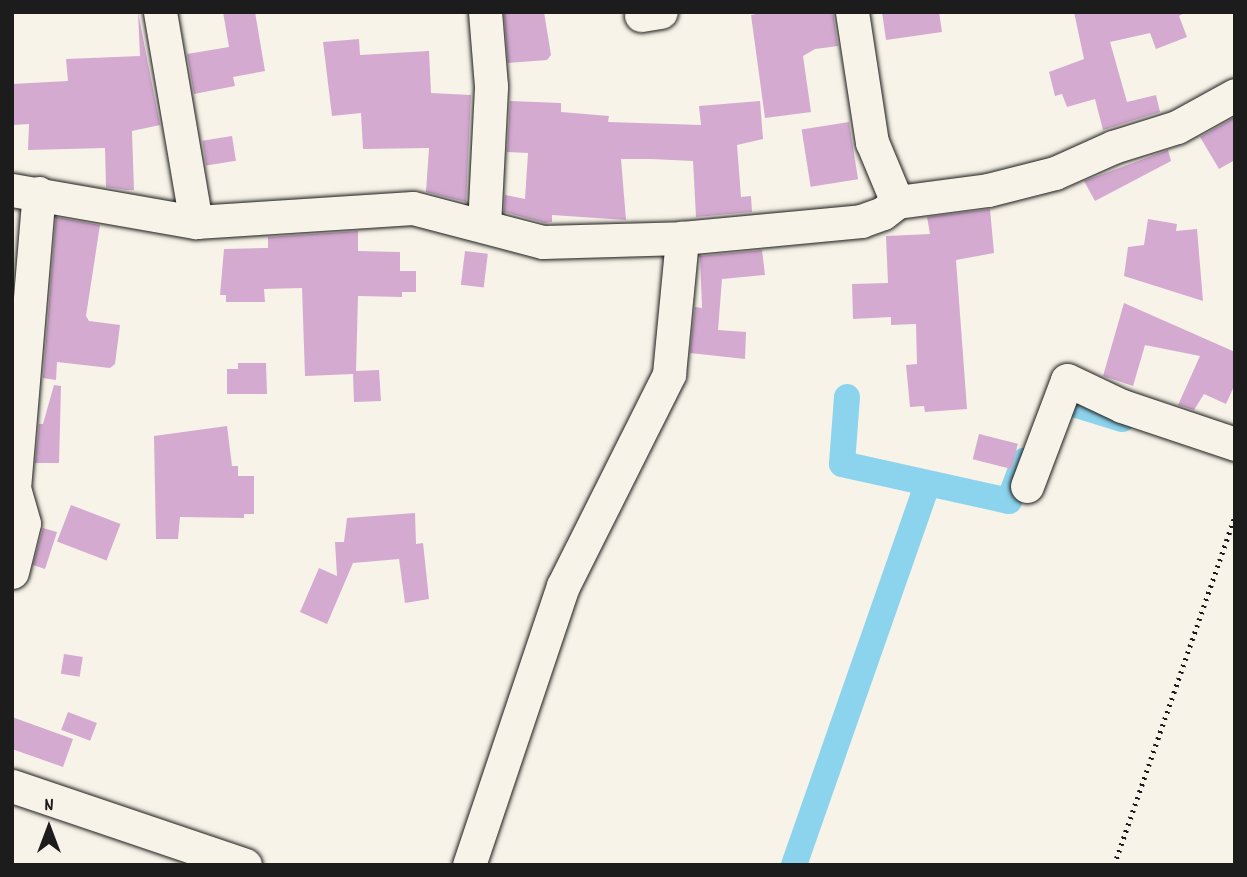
<!DOCTYPE html>
<html>
<head>
<meta charset="utf-8">
<style>
  body { margin:0 }
  #map { position:relative; width:1247px; height:877px; overflow:hidden; background:#f7f3e8; font-family:Dekko,sans-serif }
  div>[style] { position:absolute }
  .canal>* { height:26px; margin:-13px; padding:0 13px; transform-origin:13px; border-radius:13px; background:#8cd4ed }
  .building>* { inset:0; background:#d4aad0; transform-origin:0 0 }
  .path>* { height:4.5px; margin-top:-2.25px; transform-origin:0; background:repeating-linear-gradient(90deg,#1c1c1c 0 2px,transparent 0 7px) }
  .roads { filter:drop-shadow(0 0 2px #1c1c1c) drop-shadow(0 0 2px #1c1c1c) }
  .minor>* { height:33px; margin:-16.5px; padding:0 16.5px; transform-origin:16.5px; border-radius:16.5px; background:#f7f3e8 }
  span { translate:-50% -50%; white-space:nowrap; text-align:center; line-height:1.15; -webkit-text-stroke:7px #f7f3e8; paint-order:stroke }
  .frame { position:absolute; inset:0; border:14px solid #1c1c1c; pointer-events:none }
  .north { position:absolute; left:14px; top:793px; width:70px; height:70px; -webkit-text-stroke:5px #f7f3e8; paint-order:stroke; rotate:0deg; font-size:19px; font-weight:700; line-height:28px; text-align:center; color:#1c1c1c }
  .north::after { content:''; display:block; margin:auto; width:24px; height:32px; background:#1c1c1c; clip-path:polygon(50% 0,100% 100%,50% 72%,0 100%) }
</style>
</head>
<body>
<div id="map">
  <div class="canal">
    <div style="left:847px;top:397px;width:67px;rotate:94.3deg"></div>
    <div style="left:842px;top:464px;width:171px;rotate:12.5deg"></div>
    <div style="left:1009px;top:501px;width:43px;rotate:-69.4deg"></div>
    <div style="left:1064px;top:401px;width:61px;rotate:17.2deg"></div>
    <div style="left:794px;top:865px;width:402px;rotate:-70.7deg"></div>
  </div>
  <div class="building">
    <div style="clip-path:polygon(138px 12px,160px 125px,132px 131px,134px 190px,126px 190px,106px 187px,105px 148px,28px 150px,29px 124px,12px 125px,12px 84px,68px 81px,66px 59px,140px 56px)"></div>
    <div style="clip-path:polygon(223px 12px,255px 12px,265px 71px,233px 77px,235px 86px,194px 94px,187px 54px,229px 47px)"></div>
    <div style="clip-path:polygon(504px 12px,544px 12px,551px 55px,547px 60px,508px 63px)"></div>
    <div style="clip-path:polygon(765px 12px,833px 12px,838px 46px,815px 49px,803px 56px,811px 112px,765px 118px,751px 15px)"></div>
    <div style="clip-path:polygon(882px 12px,939px 12px,942px 32px,886px 40px)"></div>
    <div style="clip-path:polygon(1074px 12px,1186px 12px,1179px 16px,1187px 37px,1156px 49px,1150px 33px,1110px 42px,1127px 102px,1156px 95px,1160px 112px,1103px 130px,1095px 99px,1067px 107px,1062px 94px,1055px 96px,1049px 72px,1084px 59px)"></div>
    <div style="clip-path:polygon(359px 39px,360px 55px,429px 51px,431px 93px,471px 95px,466px 202px,426px 192px,429px 148px,363px 149px,361px 113px,332px 116px,323px 42px)"></div>
    <div style="clip-path:polygon(510px 101px,561px 103px,561px 112px,609px 116px,608px 122px,701px 125px,699px 106px,760px 101px,763px 139px,737px 145px,741px 197px,751px 196px,752px 212px,696px 217px,693px 161px,651px 159px,621px 159px,626px 220px,552px 215px,552px 222px,545px 223px,504px 212px,505px 195px,525px 199px,528px 153px,507px 152px)"></div>
    <div style="clip-path:polygon(1235px 117px,1235px 160px,1219px 169px,1200px 137px)"></div>
    <div style="left:849px;top:122px;width:58px;height:48px;rotate:81deg"></div>
    <div style="left:232px;top:136px;width:25px;height:30px;rotate:81deg"></div>
    <div style="clip-path:polygon(1168px 150px,1171px 161px,1095px 201px,1084px 181px)"></div>
    <div style="clip-path:polygon(990px 209px,994px 253px,956px 260px,967px 409px,925px 412px,924px 406px,910px 407px,906px 365px,917px 364px,916px 324px,891px 325px,891px 317px,853px 319px,852px 284px,888px 283px,886px 236px,930px 234px,927px 217px)"></div>
    <div style="clip-path:polygon(56px 217px,100px 225px,86px 316px,89px 321px,120px 325px,115px 364px,110px 368px,57px 362px,56px 380px,43px 378px)"></div>
    <div style="clip-path:polygon(1148px 219px,1177px 224px,1176px 231px,1197px 229px,1203px 301px,1124px 276px,1128px 247px,1144px 245px)"></div>
    <div style="clip-path:polygon(358px 231px,358px 251px,400px 252px,400px 271px,416px 271px,416px 292px,402px 292px,402px 297px,358px 296px,356px 371px,379px 370px,381px 401px,354px 402px,353px 374px,305px 376px,302px 288px,264px 289px,265px 302px,226px 302px,226px 295px,220px 295px,224px 249px,268px 248px,268px 237px)"></div>
    <div style="clip-path:polygon(762px 250px,765px 275px,722px 279px,718px 330px,746px 332px,745px 359px,690px 353px,695px 307px,702px 308px,700px 256px)"></div>
    <div style="left:465px;top:251px;width:23px;height:34px;rotate:7deg"></div>
    <div style="clip-path:polygon(1124px 303px,1235px 352px,1235px 384px,1226px 404px,1204px 394px,1194px 410px,1178px 405px,1200px 356px,1145px 345px,1133px 386px,1103px 376px)"></div>
    <div style="clip-path:polygon(238px 363px,266px 363px,267px 394px,227px 394px,227px 369px,238px 369px)"></div>
    <div style="clip-path:polygon(54px 385px,61px 386px,59px 463px,35px 463px,39px 424px,43px 424px)"></div>
    <div style="clip-path:polygon(227px 426px,232px 466px,238px 466px,238px 476px,254px 476px,254px 514px,244px 514px,244px 518px,180px 517px,178px 539px,156px 539px,154px 436px)"></div>
    <div style="left:979px;top:434px;width:40px;height:26px;rotate:14deg"></div>
    <div style="left:71px;top:505px;width:53px;height:39px;rotate:21deg"></div>
    <div style="clip-path:polygon(415px 513px,416px 544px,423px 543px,429px 599px,405px 603px,399px 559px,353px 563px,327px 624px,300px 612px,319px 568px,337px 576px,335px 542px,344px 542px,347px 518px)"></div>
    <div style="clip-path:polygon(43px 528px,57px 532px,45px 569px,33px 565px)"></div>
    <div style="left:64px;top:654px;width:19px;height:20px;rotate:9deg"></div>
    <div style="left:68px;top:712px;width:31px;height:19px;rotate:21deg"></div>
    <div style="clip-path:polygon(12px 717px,73px 739px,63px 767px,12px 749px)"></div>
  </div>
  <div class="path">
    <div style="left:1114px;top:865px;width:370px;rotate:-70.9deg"></div>
  </div>
  <div class="roads">
    <div class="minor">
      <div style="left:160px;top:12px;width:213px;rotate:80.3deg"></div>
      <div style="left:852px;top:12px;width:132px;rotate:81.3deg"></div>
      <div style="left:872px;top:142px;width:65px;rotate:67.4deg"></div>
      <div style="left:641px;top:15px;width:20px;rotate:-9deg"></div>
      <div style="left:12px;top:190px;width:187px;rotate:9.9deg"></div>
      <div style="left:196px;top:222px;width:217px;rotate:-3.7deg"></div>
      <div style="left:413px;top:208px;width:134px;rotate:14.7deg"></div>
      <div style="left:543px;top:242px;width:139px;rotate:-1.6deg"></div>
      <div style="left:682px;top:238px;width:180px;rotate:-5.4deg"></div>
      <div style="left:861px;top:221px;width:23px;rotate:-20deg"></div>
      <div style="left:883px;top:213px;width:18px;rotate:-38deg"></div>
      <div style="left:897px;top:202px;width:92px;rotate:-7.5deg"></div>
      <div style="left:988px;top:190px;width:69px;rotate:-14.2deg"></div>
      <div style="left:1055px;top:173px;width:64px;rotate:-24.1deg"></div>
      <div style="left:1113px;top:147px;width:67px;rotate:-17.4deg"></div>
      <div style="left:1177px;top:127px;width:66px;rotate:-28.9deg"></div>
      <div style="left:484px;top:226px;width:140px;rotate:-87.1deg"></div>
      <div style="left:491px;top:86px;width:74px;rotate:-94.6deg"></div>
      <div style="left:1027px;top:486px;width:113px;rotate:-69.3deg"></div>
      <div style="left:1067px;top:380px;width:61px;rotate:25.3deg"></div>
      <div style="left:1122px;top:406px;width:119px;rotate:18.6deg"></div>
      <div style="left:12px;top:572px;width:50px;rotate:-76.2deg"></div>
      <div style="left:24px;top:523px;width:36px;rotate:-106deg"></div>
      <div style="left:14px;top:488px;width:296px;rotate:-85.2deg"></div>
      <div style="left:12px;top:786px;width:246px;rotate:18.7deg"></div>
      <div style="left:469px;top:865px;width:294px;rotate:-71.4deg"></div>
      <div style="left:563px;top:586px;width:237px;rotate:-63.4deg"></div>
      <div style="left:669px;top:374px;width:137px;rotate:-84.5deg"></div>
    </div>
  </div>
  <div class="frame"></div>
  <div class="north">N</div>
</div>
</body>
</html>
